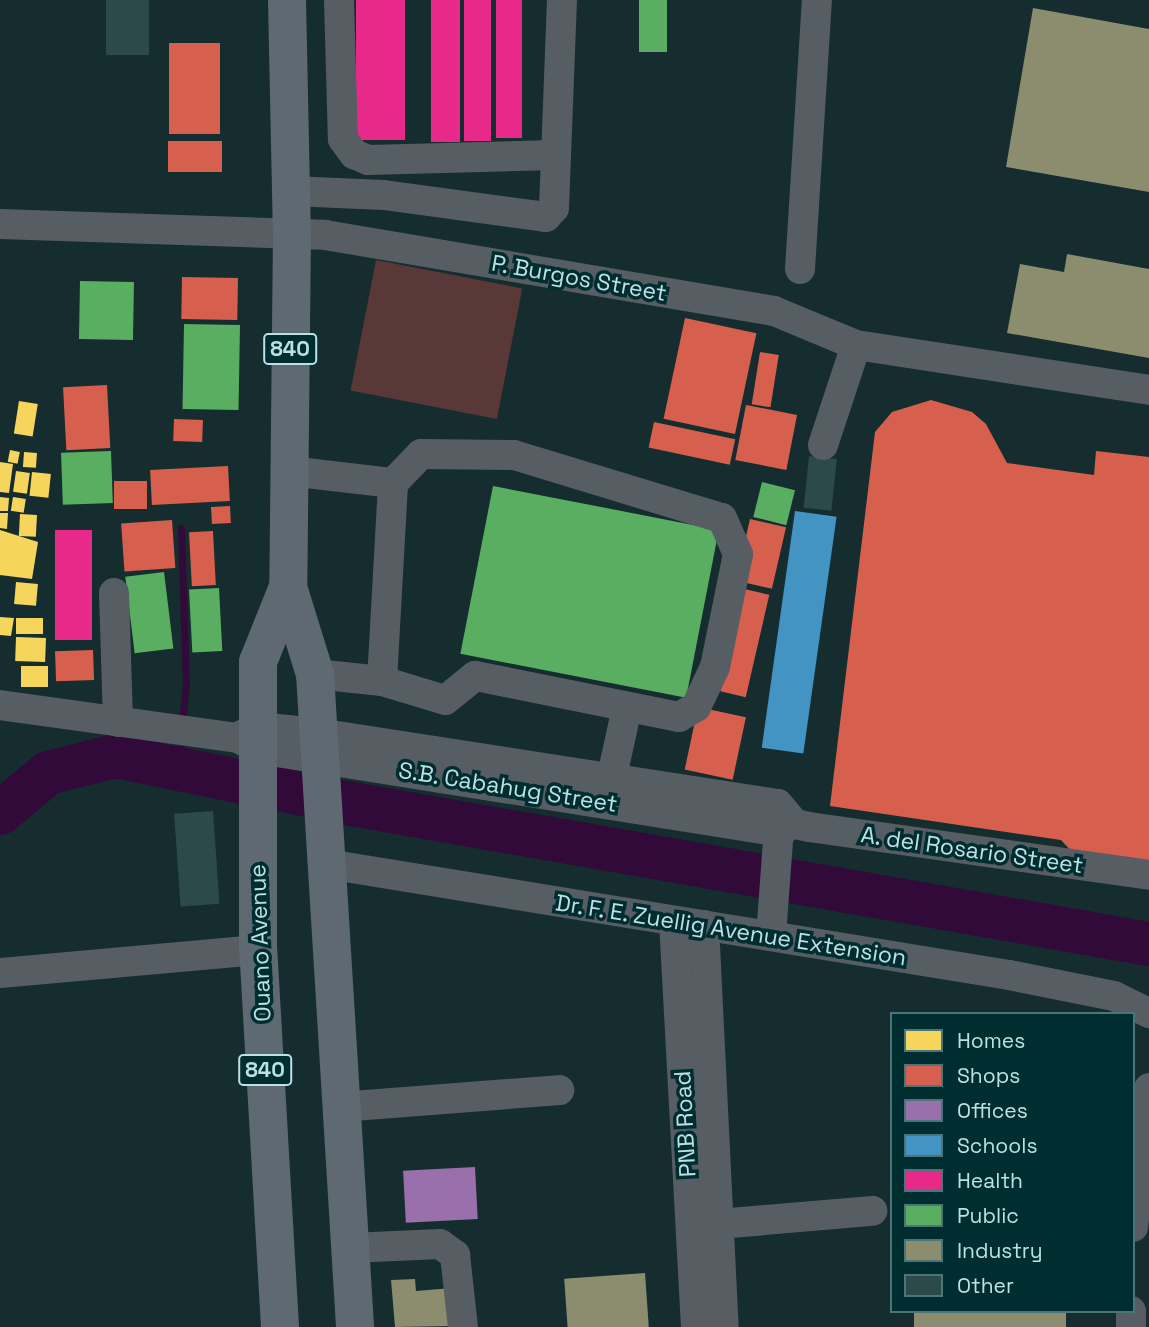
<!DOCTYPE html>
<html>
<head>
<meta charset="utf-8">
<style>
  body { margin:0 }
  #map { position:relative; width:1149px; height:1327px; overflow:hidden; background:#152d2f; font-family:"Space Grotesk",sans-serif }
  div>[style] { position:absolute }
  .green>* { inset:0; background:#5a3838; transform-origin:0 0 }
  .homes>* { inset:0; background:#f6d55c; transform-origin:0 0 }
  .shops>* { inset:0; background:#d6604d; transform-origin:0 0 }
  .offices>* { inset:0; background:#9970ab; transform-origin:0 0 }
  .schools>* { inset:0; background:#4393c3; transform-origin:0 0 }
  .health>* { inset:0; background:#e7298a; transform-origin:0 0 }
  .public>* { inset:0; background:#5aae61; transform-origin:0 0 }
  .industry>* { inset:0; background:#8c8c6e; transform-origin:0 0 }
  .stream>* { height:7px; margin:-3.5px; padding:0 3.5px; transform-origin:3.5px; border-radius:3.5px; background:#310a3a }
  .river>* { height:44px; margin:-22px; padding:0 22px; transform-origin:22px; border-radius:22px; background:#310a3a }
  .building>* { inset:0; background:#2b4a49; transform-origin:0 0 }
  .minor>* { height:30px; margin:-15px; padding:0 15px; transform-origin:15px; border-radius:15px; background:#565d63 }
  .highway>* { height:38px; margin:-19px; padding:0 19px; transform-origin:19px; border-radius:19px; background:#5f6972 }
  span { translate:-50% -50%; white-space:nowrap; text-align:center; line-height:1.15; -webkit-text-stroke:7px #002d30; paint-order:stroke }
  .shield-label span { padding:2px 5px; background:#002d30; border:2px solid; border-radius:5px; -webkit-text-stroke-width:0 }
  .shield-label { font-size:21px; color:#bce1e4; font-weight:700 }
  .street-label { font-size:23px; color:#bce1e4 }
  .legend { position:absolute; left:890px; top:1012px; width:245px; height:301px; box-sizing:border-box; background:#002d30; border:2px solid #4b7578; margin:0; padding:9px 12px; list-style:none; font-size:21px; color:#bce1e4 }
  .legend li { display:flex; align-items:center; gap:14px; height:35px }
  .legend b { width:35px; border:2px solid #4b7578 }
</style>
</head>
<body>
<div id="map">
  <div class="green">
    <div style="left:376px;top:260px;width:149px;height:133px;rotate:11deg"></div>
  </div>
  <div class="homes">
    <div style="left:19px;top:401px;width:19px;height:33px;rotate:9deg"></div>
    <div style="left:10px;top:450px;width:10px;height:12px;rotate:11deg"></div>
    <div style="left:24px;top:452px;width:13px;height:15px;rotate:4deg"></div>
    <div style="clip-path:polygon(0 462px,13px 464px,9px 493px,0 492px)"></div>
    <div style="left:16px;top:471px;width:14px;height:21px;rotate:8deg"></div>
    <div style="left:32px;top:472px;width:19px;height:24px;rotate:6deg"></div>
    <div style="clip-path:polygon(0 497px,9px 498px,8px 511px,0 511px)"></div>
    <div style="left:13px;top:497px;width:13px;height:14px;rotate:9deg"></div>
    <div style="clip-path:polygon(0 513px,8px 513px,7px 529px,0 528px)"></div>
    <div style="left:20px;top:514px;width:17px;height:22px;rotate:3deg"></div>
    <div style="clip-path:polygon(0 530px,38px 542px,32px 579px,0 575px)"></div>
    <div style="left:16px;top:582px;width:22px;height:22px;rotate:5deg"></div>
    <div style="clip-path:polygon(0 617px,14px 618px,11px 636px,0 635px)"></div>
    <div style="left:16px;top:618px;width:27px;height:16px"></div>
    <div style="left:16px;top:637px;width:30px;height:24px;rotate:2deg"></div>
    <div style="left:21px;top:666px;width:27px;height:21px"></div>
  </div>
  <div class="shops">
    <div style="left:169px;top:43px;width:51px;height:91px"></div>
    <div style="left:168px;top:141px;width:54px;height:31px"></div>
    <div style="left:182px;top:277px;width:56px;height:42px;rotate:1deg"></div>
    <div style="left:685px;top:318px;width:73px;height:103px;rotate:12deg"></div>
    <div style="left:760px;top:352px;width:19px;height:53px;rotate:9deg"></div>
    <div style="left:107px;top:385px;width:63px;height:44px;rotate:87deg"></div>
    <div style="clip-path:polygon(931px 400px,972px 412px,986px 424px,1007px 463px,1094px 475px,1096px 451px,1149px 457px,1149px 861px,1074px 854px,1061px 840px,830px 806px,875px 432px,892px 412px)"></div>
    <div style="left:746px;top:405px;width:52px;height:56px;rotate:11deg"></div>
    <div style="left:174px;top:419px;width:29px;height:22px;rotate:2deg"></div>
    <div style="left:654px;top:422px;width:83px;height:26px;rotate:12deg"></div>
    <div style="left:228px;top:466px;width:35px;height:78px;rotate:87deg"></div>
    <div style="left:147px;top:481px;width:28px;height:33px;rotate:90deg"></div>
    <div style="left:230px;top:506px;width:17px;height:19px;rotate:87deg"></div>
    <div style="left:750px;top:519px;width:37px;height:63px;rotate:13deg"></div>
    <div style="left:172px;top:520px;width:48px;height:51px;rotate:86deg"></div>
    <div style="left:213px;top:531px;width:54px;height:24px;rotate:87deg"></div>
    <div style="left:744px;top:589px;width:26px;height:105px;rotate:13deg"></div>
    <div style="left:93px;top:650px;width:30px;height:38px;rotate:88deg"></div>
    <div style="left:698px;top:707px;width:49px;height:64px;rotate:12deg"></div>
  </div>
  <div class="offices">
    <div style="left:475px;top:1167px;width:52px;height:72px;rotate:87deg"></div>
  </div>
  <div class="schools">
    <div style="left:795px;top:511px;width:42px;height:239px;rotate:8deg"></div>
  </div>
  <div class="health">
    <div style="left:356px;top:0;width:49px;height:140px"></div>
    <div style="left:431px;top:0;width:29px;height:142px"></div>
    <div style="left:464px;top:0;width:27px;height:141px"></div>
    <div style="left:496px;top:0;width:26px;height:138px"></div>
    <div style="left:55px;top:530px;width:37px;height:110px"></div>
  </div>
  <div class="public">
    <div style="left:639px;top:0;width:28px;height:52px"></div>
    <div style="left:80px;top:281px;width:54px;height:58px;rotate:1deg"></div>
    <div style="left:184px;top:324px;width:56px;height:85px;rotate:1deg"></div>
    <div style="left:111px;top:451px;width:52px;height:50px;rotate:88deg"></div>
    <div style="left:762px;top:482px;width:34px;height:36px;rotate:14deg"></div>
    <div style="left:493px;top:486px;width:230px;height:171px;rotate:11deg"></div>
    <div style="left:164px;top:572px;width:77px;height:39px;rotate:83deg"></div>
    <div style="left:219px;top:588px;width:63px;height:30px;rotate:87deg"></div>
  </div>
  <div class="industry">
    <div style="clip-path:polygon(1033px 8px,1149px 29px,1149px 192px,1006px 167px)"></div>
    <div style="clip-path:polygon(1067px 254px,1149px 269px,1149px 358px,1007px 333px,1020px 264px,1064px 272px)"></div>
    <div style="left:645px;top:1273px;width:54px;height:81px;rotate:86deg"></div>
    <div style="clip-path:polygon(415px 1279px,416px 1291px,452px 1288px,454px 1326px,395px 1327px,391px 1280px)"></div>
    <div style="left:914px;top:1311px;width:152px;height:16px"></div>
  </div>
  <div class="stream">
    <div style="left:181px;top:528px;width:157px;rotate:88.2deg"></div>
    <div style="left:186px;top:685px;width:38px;rotate:96deg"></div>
    <div style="left:178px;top:768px;width:29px;rotate:-84deg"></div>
  </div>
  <div class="river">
    <div style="left:0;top:813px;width:62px;rotate:-39.8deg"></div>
    <div style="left:48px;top:773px;width:69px;rotate:-14.2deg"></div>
    <div style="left:115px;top:756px;width:236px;rotate:11.5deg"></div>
    <div style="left:346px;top:803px;width:815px;rotate:9.96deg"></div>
  </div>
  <div class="building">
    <div style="left:106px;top:0;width:43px;height:55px"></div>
    <div style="left:809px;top:456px;width:28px;height:52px;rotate:6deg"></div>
    <div style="left:213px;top:811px;width:93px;height:39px;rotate:86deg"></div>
  </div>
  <div class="minor">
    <div style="left:339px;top:0;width:139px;rotate:88.4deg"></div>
    <div style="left:343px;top:139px;width:19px;rotate:54deg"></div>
    <div style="left:354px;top:154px;width:15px;rotate:23deg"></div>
    <div style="left:368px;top:160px;width:187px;rotate:-1.5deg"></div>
    <div style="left:291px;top:191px;width:93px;rotate:2.5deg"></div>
    <div style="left:384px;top:195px;width:163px;rotate:7.7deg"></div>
    <div style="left:546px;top:217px;width:12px;rotate:-48deg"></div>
    <div style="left:554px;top:208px;width:208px;rotate:-87.8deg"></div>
    <div style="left:0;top:224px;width:325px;rotate:1.9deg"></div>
    <div style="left:325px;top:235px;width:455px;rotate:9.6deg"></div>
    <div style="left:774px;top:311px;width:89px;rotate:22.5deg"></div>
    <div style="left:856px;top:345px;width:296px;rotate:8.7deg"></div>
    <div style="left:800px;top:269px;width:270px;rotate:-86.4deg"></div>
    <div style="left:823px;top:445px;width:105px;rotate:-71.7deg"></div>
    <div style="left:289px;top:471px;width:105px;rotate:6.6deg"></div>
    <div style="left:393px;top:483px;width:40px;rotate:-46deg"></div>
    <div style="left:421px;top:454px;width:93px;rotate:0.6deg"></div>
    <div style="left:514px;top:455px;width:217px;rotate:16.9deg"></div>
    <div style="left:722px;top:518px;width:39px;rotate:66deg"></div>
    <div style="left:738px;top:554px;width:115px;rotate:101.5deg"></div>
    <div style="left:715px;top:667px;width:44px;rotate:115.4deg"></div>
    <div style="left:696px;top:707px;width:20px;rotate:150deg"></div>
    <div style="left:679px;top:717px;width:208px;rotate:-168.6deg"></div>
    <div style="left:475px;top:676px;width:38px;rotate:141deg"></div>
    <div style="left:445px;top:700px;width:66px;rotate:-163.2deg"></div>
    <div style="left:382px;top:681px;width:67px;rotate:-174deg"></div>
    <div style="left:114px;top:593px;width:129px;rotate:88.2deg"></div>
    <div style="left:382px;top:681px;width:198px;rotate:-86.8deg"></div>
    <div style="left:0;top:705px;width:240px;rotate:7.9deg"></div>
    <div style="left:238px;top:738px;width:23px;rotate:29deg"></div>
    <div style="left:258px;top:749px;width:530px;rotate:9.02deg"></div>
    <div style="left:240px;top:736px;width:20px;rotate:-27deg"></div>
    <div style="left:258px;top:727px;width:60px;rotate:5.7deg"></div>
    <div style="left:318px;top:733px;width:465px;rotate:8.8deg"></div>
    <div style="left:612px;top:776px;width:70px;rotate:-77.6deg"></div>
    <div style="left:778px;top:804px;width:26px;rotate:50deg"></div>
    <div style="left:795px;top:824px;width:14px;rotate:12deg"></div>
    <div style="left:809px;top:827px;width:343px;rotate:8deg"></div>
    <div style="left:327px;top:864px;width:691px;rotate:9.24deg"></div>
    <div style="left:1009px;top:975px;width:107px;rotate:11.3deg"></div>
    <div style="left:1114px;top:996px;width:39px;rotate:26deg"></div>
    <div style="left:674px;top:921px;width:407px;rotate:86.9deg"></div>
    <div style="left:704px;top:925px;width:402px;rotate:87.2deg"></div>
    <div style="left:771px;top:936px;width:122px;rotate:-85.8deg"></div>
    <div style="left:0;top:973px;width:259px;rotate:-5.1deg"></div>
    <div style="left:340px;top:1107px;width:220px;rotate:-4.4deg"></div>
    <div style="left:719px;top:1224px;width:154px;rotate:-4.9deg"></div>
    <div style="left:1133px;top:1227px;width:140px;rotate:-83.4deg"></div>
    <div style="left:350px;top:1248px;width:90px;rotate:-2.5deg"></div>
    <div style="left:440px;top:1244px;width:19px;rotate:36deg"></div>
    <div style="left:455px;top:1255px;width:72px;rotate:83.7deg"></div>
    <div style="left:1131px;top:1311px;width:16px;rotate:90deg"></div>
  </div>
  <div class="highway">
    <div style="left:287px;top:0;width:233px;rotate:88.8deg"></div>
    <div style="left:292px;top:233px;width:354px;rotate:90.6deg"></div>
    <div style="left:288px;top:587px;width:91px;rotate:72.8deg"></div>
    <div style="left:315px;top:674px;width:654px;rotate:86.49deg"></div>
    <div style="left:280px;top:1327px;width:378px;rotate:-93.3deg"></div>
    <div style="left:258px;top:950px;width:288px;rotate:-90deg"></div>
    <div style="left:258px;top:662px;width:81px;rotate:-68.2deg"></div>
  </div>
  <div class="shield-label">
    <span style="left:290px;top:349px">840</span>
    <span style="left:265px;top:1070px">840</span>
  </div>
  <div class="street-label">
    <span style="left:579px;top:278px;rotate:10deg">P. Burgos Street</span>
    <span style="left:508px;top:787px;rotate:9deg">S.B. Cabahug Street</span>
    <span style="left:972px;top:850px;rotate:8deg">A. del Rosario Street</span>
    <span style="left:731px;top:930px;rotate:9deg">Dr. F. E. Zuellig Avenue Extension</span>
    <span style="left:260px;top:943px;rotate:-92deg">Ouano Avenue</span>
    <span style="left:685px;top:1124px;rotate:-93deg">PNB Road</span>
  </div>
  <ul class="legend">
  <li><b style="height:19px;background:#f6d55c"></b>Homes</li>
  <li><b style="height:19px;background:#d6604d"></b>Shops</li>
  <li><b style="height:19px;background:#9970ab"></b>Offices</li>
  <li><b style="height:19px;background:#4393c3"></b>Schools</li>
  <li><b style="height:19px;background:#e7298a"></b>Health</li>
  <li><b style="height:19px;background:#5aae61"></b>Public</li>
  <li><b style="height:19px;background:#8c8c6e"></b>Industry</li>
  <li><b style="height:19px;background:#2b4a49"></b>Other</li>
  </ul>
</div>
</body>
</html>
